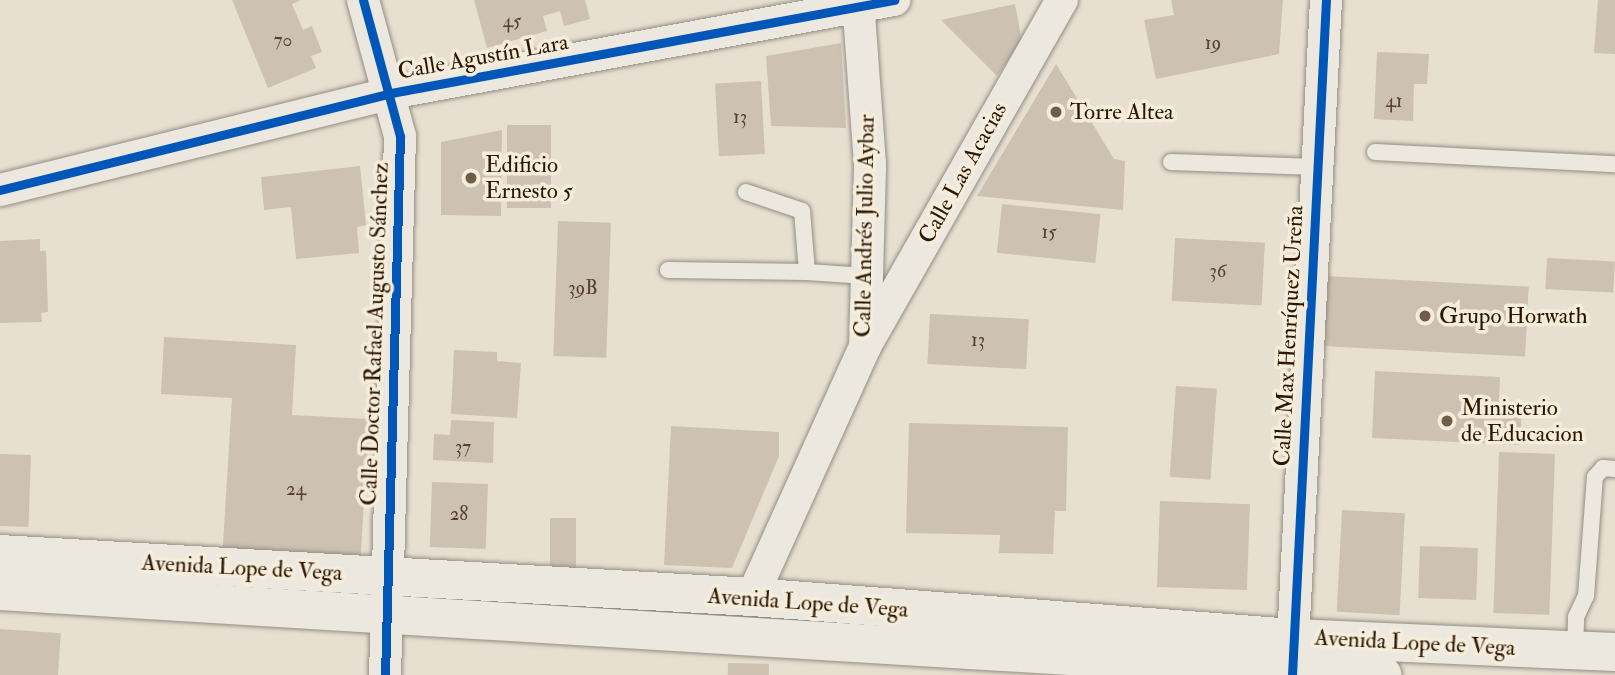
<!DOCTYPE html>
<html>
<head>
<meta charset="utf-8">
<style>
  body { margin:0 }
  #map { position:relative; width:1615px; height:675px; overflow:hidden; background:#e7e0d1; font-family:"IM FELL Double Pica",serif }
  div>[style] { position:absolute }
  .building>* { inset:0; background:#cdc1b2; transform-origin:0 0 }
  .roads { filter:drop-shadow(0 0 2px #948d82) drop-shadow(0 0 2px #948d82) }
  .lane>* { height:16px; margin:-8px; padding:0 8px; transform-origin:8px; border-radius:8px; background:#ece8e0 }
  .street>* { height:32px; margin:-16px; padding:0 16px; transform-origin:16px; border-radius:16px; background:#ece8e0 }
  .secondary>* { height:38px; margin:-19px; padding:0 19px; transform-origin:19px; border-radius:19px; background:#ece8e0 }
  .cycleway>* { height:9px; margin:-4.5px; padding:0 4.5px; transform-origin:4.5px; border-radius:4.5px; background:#0057b8 }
  .dots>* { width:19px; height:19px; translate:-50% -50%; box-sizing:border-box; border:4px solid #f5eddb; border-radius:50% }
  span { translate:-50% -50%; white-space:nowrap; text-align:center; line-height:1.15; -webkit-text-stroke:7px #f5eddb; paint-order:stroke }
  .number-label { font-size:19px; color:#56422e }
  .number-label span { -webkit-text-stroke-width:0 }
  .street-label { font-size:23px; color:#2e1702 }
  .poi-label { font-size:23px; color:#2e1702 }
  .left { translate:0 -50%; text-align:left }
</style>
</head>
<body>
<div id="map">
  <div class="building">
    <div style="clip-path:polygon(232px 0,301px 0,292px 4px,303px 30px,312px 26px,322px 52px,311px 56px,316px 68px,268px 88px)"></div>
    <div style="clip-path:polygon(474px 0,585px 0,590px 19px,564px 26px,560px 11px,543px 16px,547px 31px,487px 48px)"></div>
    <div style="clip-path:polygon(1171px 0,1283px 0,1279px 54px,1156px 79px,1144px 20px,1174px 15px)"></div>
    <div style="clip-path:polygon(1598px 0,1615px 0,1615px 54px,1594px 53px)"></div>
    <div style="clip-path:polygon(1015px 4px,1022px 41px,997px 76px,941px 20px)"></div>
    <div style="clip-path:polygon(841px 43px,846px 128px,771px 126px,766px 56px)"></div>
    <div style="clip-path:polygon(1377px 52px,1429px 54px,1427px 84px,1414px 84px,1413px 121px,1374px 119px)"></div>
    <div style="clip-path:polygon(1056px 64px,1114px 159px,1125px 161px,1123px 210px,977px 196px)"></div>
    <div style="left:761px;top:81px;width:73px;height:46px;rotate:87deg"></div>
    <div style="left:507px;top:125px;width:44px;height:83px"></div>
    <div style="clip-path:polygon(502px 130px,501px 216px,441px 215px,441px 142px)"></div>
    <div style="clip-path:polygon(360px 166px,366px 225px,357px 227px,359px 253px,296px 259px,291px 207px,264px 210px,261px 177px)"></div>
    <div style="left:1002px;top:204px;width:99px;height:49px;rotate:6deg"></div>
    <div style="left:558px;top:221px;width:53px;height:135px;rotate:2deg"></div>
    <div style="left:1175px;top:238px;width:90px;height:63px;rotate:3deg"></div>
    <div style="clip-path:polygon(40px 239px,40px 251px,46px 251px,48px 312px,41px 313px,42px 322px,0 323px,0 241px)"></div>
    <div style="left:1547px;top:258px;width:68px;height:31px;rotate:3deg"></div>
    <div style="left:1325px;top:276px;width:204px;height:70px;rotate:3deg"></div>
    <div style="left:930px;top:314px;width:99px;height:50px;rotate:3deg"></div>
    <div style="clip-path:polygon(164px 337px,296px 345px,292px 415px,369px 419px,360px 568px,222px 560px,232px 398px,161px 394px)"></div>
    <div style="clip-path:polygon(454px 350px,497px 352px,497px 361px,521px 363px,517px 418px,451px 414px)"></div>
    <div style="clip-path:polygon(1375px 371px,1500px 377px,1499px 402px,1522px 403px,1520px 445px,1372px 438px)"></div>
    <div style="left:1176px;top:386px;width:41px;height:91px;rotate:4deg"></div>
    <div style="clip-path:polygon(451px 420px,494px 422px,493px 463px,433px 460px,434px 434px,450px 435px)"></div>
    <div style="clip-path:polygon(909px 423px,1068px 427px,1066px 511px,1055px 511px,1053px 554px,999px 553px,1000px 535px,906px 533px)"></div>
    <div style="clip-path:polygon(671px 426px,779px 432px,779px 456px,732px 568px,664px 565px)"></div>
    <div style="left:1499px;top:452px;width:56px;height:161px;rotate:2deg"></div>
    <div style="left:0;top:454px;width:31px;height:72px;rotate:2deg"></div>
    <div style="left:432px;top:482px;width:56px;height:65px;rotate:2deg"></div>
    <div style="left:1160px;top:501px;width:90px;height:86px;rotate:2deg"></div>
    <div style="left:1342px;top:510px;width:63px;height:102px;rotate:3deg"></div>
    <div style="left:550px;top:518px;width:26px;height:57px"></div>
    <div style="left:1420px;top:546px;width:58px;height:52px;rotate:2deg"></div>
    <div style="left:0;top:629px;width:61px;height:46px;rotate:4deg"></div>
    <div style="left:728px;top:663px;width:41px;height:12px;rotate:1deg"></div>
  </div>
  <div class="roads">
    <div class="lane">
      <div style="left:1375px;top:152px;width:240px;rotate:2.9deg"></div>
      <div style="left:1171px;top:162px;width:146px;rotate:2deg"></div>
      <div style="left:746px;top:192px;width:59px;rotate:18.7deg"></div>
      <div style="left:802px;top:211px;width:61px;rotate:85.3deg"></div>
      <div style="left:807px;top:272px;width:59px;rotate:3.9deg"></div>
      <div style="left:668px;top:270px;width:139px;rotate:0.8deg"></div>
      <div style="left:1575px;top:650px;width:33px;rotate:-88deg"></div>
      <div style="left:1576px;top:617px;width:23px;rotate:-65deg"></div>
      <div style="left:1586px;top:596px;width:119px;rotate:-85.7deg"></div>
      <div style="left:1595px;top:477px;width:12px;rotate:-48deg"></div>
      <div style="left:1603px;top:468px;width:12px;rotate:5deg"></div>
    </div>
    <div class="street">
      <div style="left:363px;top:0;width:141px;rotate:74.8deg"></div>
      <div style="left:400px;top:136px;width:539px;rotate:91.59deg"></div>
      <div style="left:0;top:190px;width:403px;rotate:-13.9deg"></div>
      <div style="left:391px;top:93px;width:512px;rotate:-10.48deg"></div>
      <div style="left:867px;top:343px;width:395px;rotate:-60.4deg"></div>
      <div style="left:752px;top:597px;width:274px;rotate:-65.7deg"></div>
      <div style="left:865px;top:347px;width:183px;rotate:-88.4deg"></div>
      <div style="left:870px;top:164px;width:164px;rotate:-94.2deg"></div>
      <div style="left:1292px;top:660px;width:661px;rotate:-87.05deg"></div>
    </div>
    <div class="secondary">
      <div style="left:0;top:554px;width:753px;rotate:3.27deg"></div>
      <div style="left:752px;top:597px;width:543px;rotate:4.33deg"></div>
      <div style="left:1293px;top:638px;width:322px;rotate:2.5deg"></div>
      <div style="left:0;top:591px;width:1385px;rotate:3.48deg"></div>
    </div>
  </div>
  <div class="cycleway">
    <div style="left:363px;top:0;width:141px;rotate:74.8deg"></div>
    <div style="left:400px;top:136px;width:539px;rotate:91.59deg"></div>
    <div style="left:0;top:190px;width:403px;rotate:-13.9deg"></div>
    <div style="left:391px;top:93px;width:512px;rotate:-10.48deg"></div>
    <div style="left:1292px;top:675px;width:676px;rotate:-87.12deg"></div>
  </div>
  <div class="dots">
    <div style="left:1056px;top:112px;background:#6f5d4a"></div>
    <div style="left:471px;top:178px;background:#6f5d4a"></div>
    <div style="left:1425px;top:316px;background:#6f5d4a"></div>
    <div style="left:1447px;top:421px;background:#6f5d4a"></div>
  </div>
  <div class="number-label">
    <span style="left:512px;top:22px">45</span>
    <span style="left:283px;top:41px">70</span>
    <span style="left:1213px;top:44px">19</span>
    <span style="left:1394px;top:102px">41</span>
    <span style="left:740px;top:118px">13</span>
    <span style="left:1049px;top:233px">15</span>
    <span style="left:1218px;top:272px">36</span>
    <span style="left:583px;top:289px">39B</span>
    <span style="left:978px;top:341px">13</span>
    <span style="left:463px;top:448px">37</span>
    <span style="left:296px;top:490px">24</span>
    <span style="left:459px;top:515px">28</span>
  </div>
  <div class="street-label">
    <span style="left:483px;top:57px;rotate:-10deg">Calle Agustín Lara</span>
    <span style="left:963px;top:173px;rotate:-61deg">Calle Las Acacias</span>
    <span style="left:865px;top:226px;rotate:-89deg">Calle Andrés Julio Aybar</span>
    <span style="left:375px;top:334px;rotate:-88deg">Calle Doctor Rafael Augusto Sánchez</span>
    <span style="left:1289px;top:336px;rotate:-87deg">Calle Max Henríquez Ureña</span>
    <span style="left:242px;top:568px;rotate:3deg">Avenida Lope de Vega</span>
    <span style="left:808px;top:603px;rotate:4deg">Avenida Lope de Vega</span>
    <span style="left:1415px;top:643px;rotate:3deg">Avenida Lope de Vega</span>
  </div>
  <div class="poi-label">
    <span class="left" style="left:1070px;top:112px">Torre Altea</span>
    <span class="left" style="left:485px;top:178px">Edificio<br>Ernesto 5</span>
    <span class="left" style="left:1439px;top:316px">Grupo Horwath</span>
    <span class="left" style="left:1461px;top:421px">Ministerio<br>de Educacion</span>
  </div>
</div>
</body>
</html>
